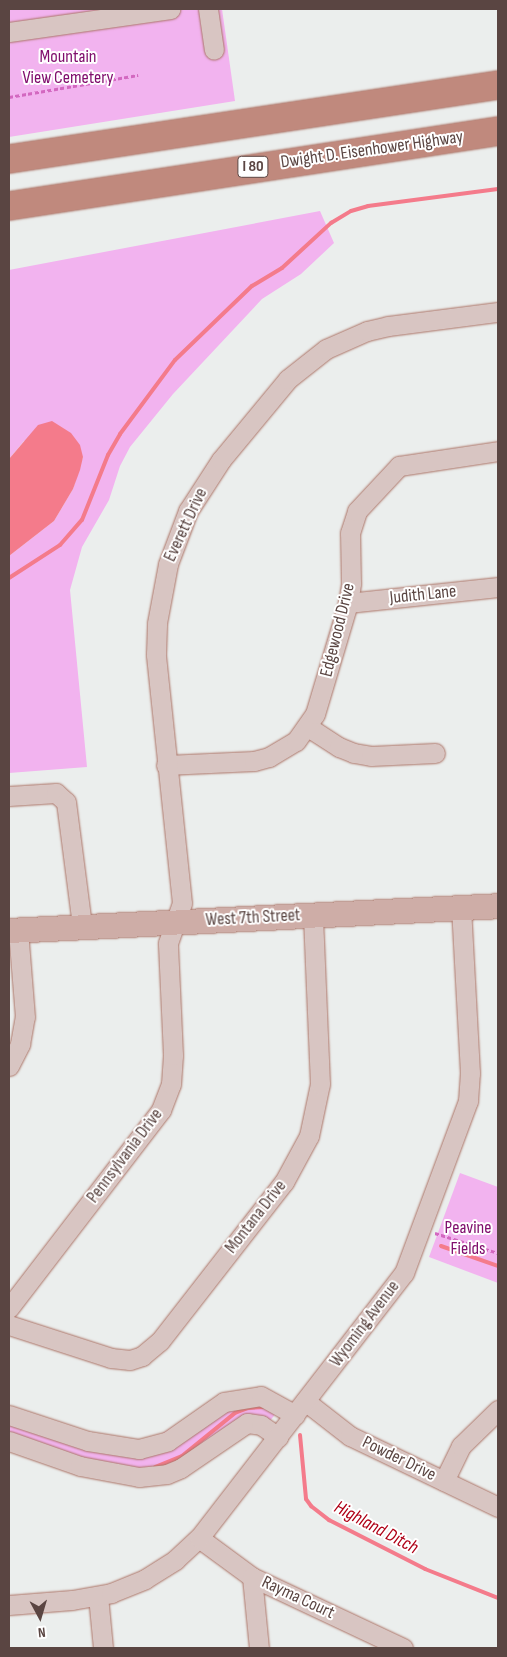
<!DOCTYPE html>
<html>
<head>
<meta charset="utf-8">
<style>
  body { margin:0 }
  #map { position:relative; width:507px; height:1657px; overflow:hidden; background:#ebeeed; font-family:"Sofia Sans Condensed",sans-serif }
  div>[style] { position:absolute }
  .green>* { inset:0; background:#f2b3ef }
  .water>* { inset:0; background:#f47b8b }
  .stream>* { height:4px; margin:-2px; padding:0 2px; transform-origin:2px; border-radius:2px; background:#f47b8b }
  .path>* { height:2.5px; margin-top:-1.25px; transform-origin:0; background:repeating-linear-gradient(90deg,#d368c0 0 4px,transparent 0 6.5px) }
  .roads { filter:drop-shadow(0 0 1px #ac7568) drop-shadow(0 0 1px #ac7568) }
  .minor>* { height:19px; margin:-9.5px; padding:0 9.5px; transform-origin:9.5px; border-radius:9.5px; background:#d8c5c2 }
  .major>* { height:24px; margin:-12px; padding:0 12px; transform-origin:12px; border-radius:12px; background:#ceada7 }
  .highway>* { height:28px; margin:-14px; padding:0 14px; transform-origin:14px; border-radius:14px; background:#c0897d }
  span { translate:-50% -50%; white-space:nowrap; text-align:center; line-height:1.15; -webkit-text-stroke:4px #fff; paint-order:stroke }
  .shield-label span { padding:1px 4px; background:#fff; border:1px solid; border-radius:4px; -webkit-text-stroke-width:0 }
  .shield-label { font-size:16px; color:#5a4542; font-weight:700 }
  .park-label { font-size:18px; color:#800e6d }
  .street-label { font-size:18px; color:#5a4542 }
  .water-label { font-size:19px; color:#af0016; font-style:italic }
  .frame { position:absolute; inset:0; border:10px solid #5a4542; pointer-events:none }
  .north { position:absolute; left:15px; top:1592px; width:50px; height:50px; -webkit-text-stroke:4px #fff; paint-order:stroke; rotate:174deg; font-size:14px; font-weight:700; line-height:20px; text-align:center; color:#5a4542 }
  .north::after { content:''; display:block; margin:auto; width:18px; height:22px; background:#5a4542; clip-path:polygon(50% 0,100% 100%,50% 72%,0 100%) }
</style>
</head>
<body>
<div id="map">
  <div class="green">
    <div style="clip-path:polygon(9px 9px,222px 9px,235px 101px,9px 137px)"></div>
    <div style="clip-path:polygon(320px 211px,334px 243px,301px 274px,262px 299px,173px 394px,130px 447px,120px 466px,109px 500px,82px 547px,70px 590px,87px 767px,9px 773px,9px 556px,54px 521px,73px 489px,83px 457px,24px 441px,9px 459px,9px 270px)"></div>
    <div style="clip-path:polygon(460px 1173px,498px 1187px,498px 1283px,429px 1257px)"></div>
    <div style="clip-path:polygon(217px 1399px,284px 1403px,262px 1431px,247px 1428px,176px 1477px,9px 1444px,9px 1411px,91px 1436px,146px 1444px)"></div>
  </div>
  <div class="water">
    <div style="clip-path:polygon(52px 421px,71px 433px,80px 445px,83px 457px,80px 470px,73px 489px,54px 521px,9px 556px,9px 459px,38px 425px)"></div>
  </div>
  <div class="stream">
    <div style="left:9px;top:578px;width:61px;rotate:-32.9deg"></div>
    <div style="left:60px;top:545px;width:33px;rotate:-49deg"></div>
    <div style="left:82px;top:520px;width:70px;rotate:-68.2deg"></div>
    <div style="left:108px;top:455px;width:24px;rotate:-60deg"></div>
    <div style="left:120px;top:434px;width:92px;rotate:-53.4deg"></div>
    <div style="left:175px;top:360px;width:107px;rotate:-43.9deg"></div>
    <div style="left:252px;top:286px;width:35px;rotate:-31deg"></div>
    <div style="left:282px;top:268px;width:67px;rotate:-42.6deg"></div>
    <div style="left:331px;top:223px;width:23px;rotate:-31deg"></div>
    <div style="left:351px;top:211px;width:18px;rotate:-16deg"></div>
    <div style="left:368px;top:206px;width:131px;rotate:-7.5deg"></div>
    <div style="left:441px;top:1246px;width:60px;rotate:19.3deg"></div>
    <div style="left:300px;top:1435px;width:64px;rotate:84.6deg"></div>
    <div style="left:306px;top:1499px;width:9px;rotate:54deg"></div>
    <div style="left:311px;top:1506px;width:23px;rotate:38deg"></div>
    <div style="left:329px;top:1520px;width:108px;rotate:27deg"></div>
    <div style="left:425px;top:1569px;width:79px;rotate:21.7deg"></div>
    <div style="left:155px;top:1467px;width:29px;rotate:-22deg"></div>
    <div style="left:182px;top:1456px;width:68px;rotate:-39.1deg"></div>
    <div style="left:235px;top:1413px;width:14px;rotate:-21deg"></div>
    <div style="left:248px;top:1408px;width:16px;rotate:-4deg"></div>
  </div>
  <div class="path">
    <div style="left:9px;top:97px;width:131px;rotate:-9.7deg"></div>
    <div style="left:435px;top:1233px;width:66px;rotate:17.6deg"></div>
  </div>
  <div class="roads">
    <div class="minor">
      <div style="left:208px;top:9px;width:41px;rotate:81.7deg"></div>
      <div style="left:9px;top:32px;width:163px;rotate:-8.1deg"></div>
      <div style="left:348px;top:603px;width:151px;rotate:-6.1deg"></div>
      <div style="left:308px;top:727px;width:37px;rotate:33deg"></div>
      <div style="left:339px;top:747px;width:16px;rotate:22deg"></div>
      <div style="left:354px;top:753px;width:17px;rotate:10deg"></div>
      <div style="left:371px;top:756px;width:64px;rotate:-2.7deg"></div>
      <div style="left:166px;top:765px;width:88px;rotate:-2.6deg"></div>
      <div style="left:254px;top:761px;width:16px;rotate:-15deg"></div>
      <div style="left:269px;top:757px;width:31px;rotate:-31deg"></div>
      <div style="left:296px;top:741px;width:33px;rotate:-55deg"></div>
      <div style="left:315px;top:714px;width:116px;rotate:-73.4deg"></div>
      <div style="left:348px;top:603px;width:20px;rotate:-81deg"></div>
      <div style="left:351px;top:583px;width:50px;rotate:-91.1deg"></div>
      <div style="left:350px;top:533px;width:23px;rotate:-72deg"></div>
      <div style="left:357px;top:511px;width:62px;rotate:-47deg"></div>
      <div style="left:399px;top:466px;width:100px;rotate:-8.6deg"></div>
      <div style="left:9px;top:796px;width:47px;rotate:-3.7deg"></div>
      <div style="left:56px;top:793px;width:13px;rotate:42deg"></div>
      <div style="left:66px;top:802px;width:125px;rotate:82.6deg"></div>
      <div style="left:9px;top:1066px;width:25px;rotate:-63deg"></div>
      <div style="left:20px;top:1044px;width:27px;rotate:-80deg"></div>
      <div style="left:25px;top:1017px;width:87px;rotate:-94.6deg"></div>
      <div style="left:9px;top:1308px;width:250px;rotate:-52.5deg"></div>
      <div style="left:161px;top:1110px;width:28px;rotate:-69deg"></div>
      <div style="left:171px;top:1084px;width:29px;rotate:-86deg"></div>
      <div style="left:173px;top:1055px;width:112px;rotate:-92.6deg"></div>
      <div style="left:168px;top:943px;width:42px;rotate:-70.7deg"></div>
      <div style="left:182px;top:903px;width:250px;rotate:-96deg"></div>
      <div style="left:156px;top:654px;width:31px;rotate:-88deg"></div>
      <div style="left:157px;top:623px;width:60px;rotate:-79.4deg"></div>
      <div style="left:168px;top:564px;width:57px;rotate:-69.3deg"></div>
      <div style="left:188px;top:511px;width:61px;rotate:-57.1deg"></div>
      <div style="left:221px;top:460px;width:105px;rotate:-50.4deg"></div>
      <div style="left:288px;top:379px;width:48px;rotate:-38.3deg"></div>
      <div style="left:326px;top:349px;width:45px;rotate:-23.7deg"></div>
      <div style="left:367px;top:331px;width:22px;rotate:-13deg"></div>
      <div style="left:388px;top:326px;width:111px;rotate:-7.3deg"></div>
      <div style="left:9px;top:1325px;width:107px;rotate:17.9deg"></div>
      <div style="left:111px;top:1358px;width:19px;rotate:6deg"></div>
      <div style="left:130px;top:1360px;width:13px;rotate:-18deg"></div>
      <div style="left:142px;top:1356px;width:23px;rotate:-40deg"></div>
      <div style="left:160px;top:1341px;width:202px;rotate:-52.1deg"></div>
      <div style="left:284px;top:1182px;width:52px;rotate:-61.5deg"></div>
      <div style="left:309px;top:1136px;width:53px;rotate:-78.1deg"></div>
      <div style="left:320px;top:1084px;width:169px;rotate:-92.4deg"></div>
      <div style="left:305px;top:1401px;width:57px;rotate:37.9deg"></div>
      <div style="left:350px;top:1436px;width:164px;rotate:25.6deg"></div>
      <div style="left:9px;top:1415px;width:83px;rotate:18.2deg"></div>
      <div style="left:88px;top:1441px;width:52px;rotate:8.9deg"></div>
      <div style="left:139px;top:1449px;width:30px;rotate:-15deg"></div>
      <div style="left:168px;top:1441px;width:68px;rotate:-34.9deg"></div>
      <div style="left:224px;top:1402px;width:37px;rotate:-9deg"></div>
      <div style="left:261px;top:1396px;width:39px;rotate:29deg"></div>
      <div style="left:9px;top:1441px;width:75px;rotate:19.4deg"></div>
      <div style="left:80px;top:1466px;width:60px;rotate:10.6deg"></div>
      <div style="left:139px;top:1477px;width:28px;rotate:-6deg"></div>
      <div style="left:167px;top:1474px;width:15px;rotate:-23deg"></div>
      <div style="left:181px;top:1468px;width:80px;rotate:-34.3deg"></div>
      <div style="left:247px;top:1423px;width:14px;rotate:8deg"></div>
      <div style="left:261px;top:1425px;width:21px;rotate:35deg"></div>
      <div style="left:444px;top:1481px;width:39px;rotate:-64deg"></div>
      <div style="left:461px;top:1446px;width:52px;rotate:-44.2deg"></div>
      <div style="left:199px;top:1538px;width:66px;rotate:36.3deg"></div>
      <div style="left:252px;top:1577px;width:167px;rotate:25.2deg"></div>
      <div style="left:252px;top:1577px;width:71px;rotate:84.4deg"></div>
      <div style="left:98px;top:1596px;width:52px;rotate:84.5deg"></div>
      <div style="left:9px;top:1605px;width:63px;rotate:-4.5deg"></div>
      <div style="left:72px;top:1600px;width:40px;rotate:-10deg"></div>
      <div style="left:111px;top:1593px;width:37px;rotate:-22deg"></div>
      <div style="left:145px;top:1579px;width:36px;rotate:-32deg"></div>
      <div style="left:175px;top:1560px;width:33px;rotate:-43deg"></div>
      <div style="left:199px;top:1538px;width:335px;rotate:-52.3deg"></div>
      <div style="left:404px;top:1273px;width:184px;rotate:-69.6deg"></div>
      <div style="left:468px;top:1101px;width:28px;rotate:-86deg"></div>
      <div style="left:470px;top:1073px;width:166px;rotate:-93.1deg"></div>
    </div>
    <div class="major">
      <div style="left:9px;top:931px;width:490px;rotate:-2.9deg"></div>
    </div>
    <div class="highway">
      <div style="left:9px;top:159px;width:495px;rotate:-8.6deg"></div>
      <div style="left:9px;top:206px;width:495px;rotate:-8.7deg"></div>
    </div>
  </div>
  <div class="shield-label">
    <span style="left:253px;top:167px">I 80</span>
  </div>
  <div class="park-label">
    <span style="left:68px;top:68px">Mountain<br>View Cemetery</span>
    <span style="left:468px;top:1239px">Peavine<br>Fields</span>
  </div>
  <div class="street-label">
    <span style="left:372px;top:150px;rotate:-8deg">Dwight D. Eisenhower Highway</span>
    <span style="left:186px;top:525px;rotate:-65deg">Everett Drive</span>
    <span style="left:423px;top:595px;rotate:-6deg">Judith Lane</span>
    <span style="left:338px;top:630px;rotate:-76deg">Edgewood Drive</span>
    <span style="left:253px;top:918px;rotate:-3deg">West 7th Street</span>
    <span style="left:125px;top:1156px;rotate:-53deg">Pennsylvania Drive</span>
    <span style="left:256px;top:1217px;rotate:-52deg">Montana Drive</span>
    <span style="left:365px;top:1324px;rotate:-53deg">Wyoming Avenue</span>
    <span style="left:399px;top:1459px;rotate:26deg">Powder Drive</span>
    <span style="left:298px;top:1598px;rotate:25deg">Rayma Court</span>
  </div>
  <div class="water-label">
    <span style="left:376px;top:1528px;rotate:28deg">Highland Ditch</span>
  </div>
  <div class="frame"></div>
  <div class="north">N</div>
</div>
</body>
</html>
